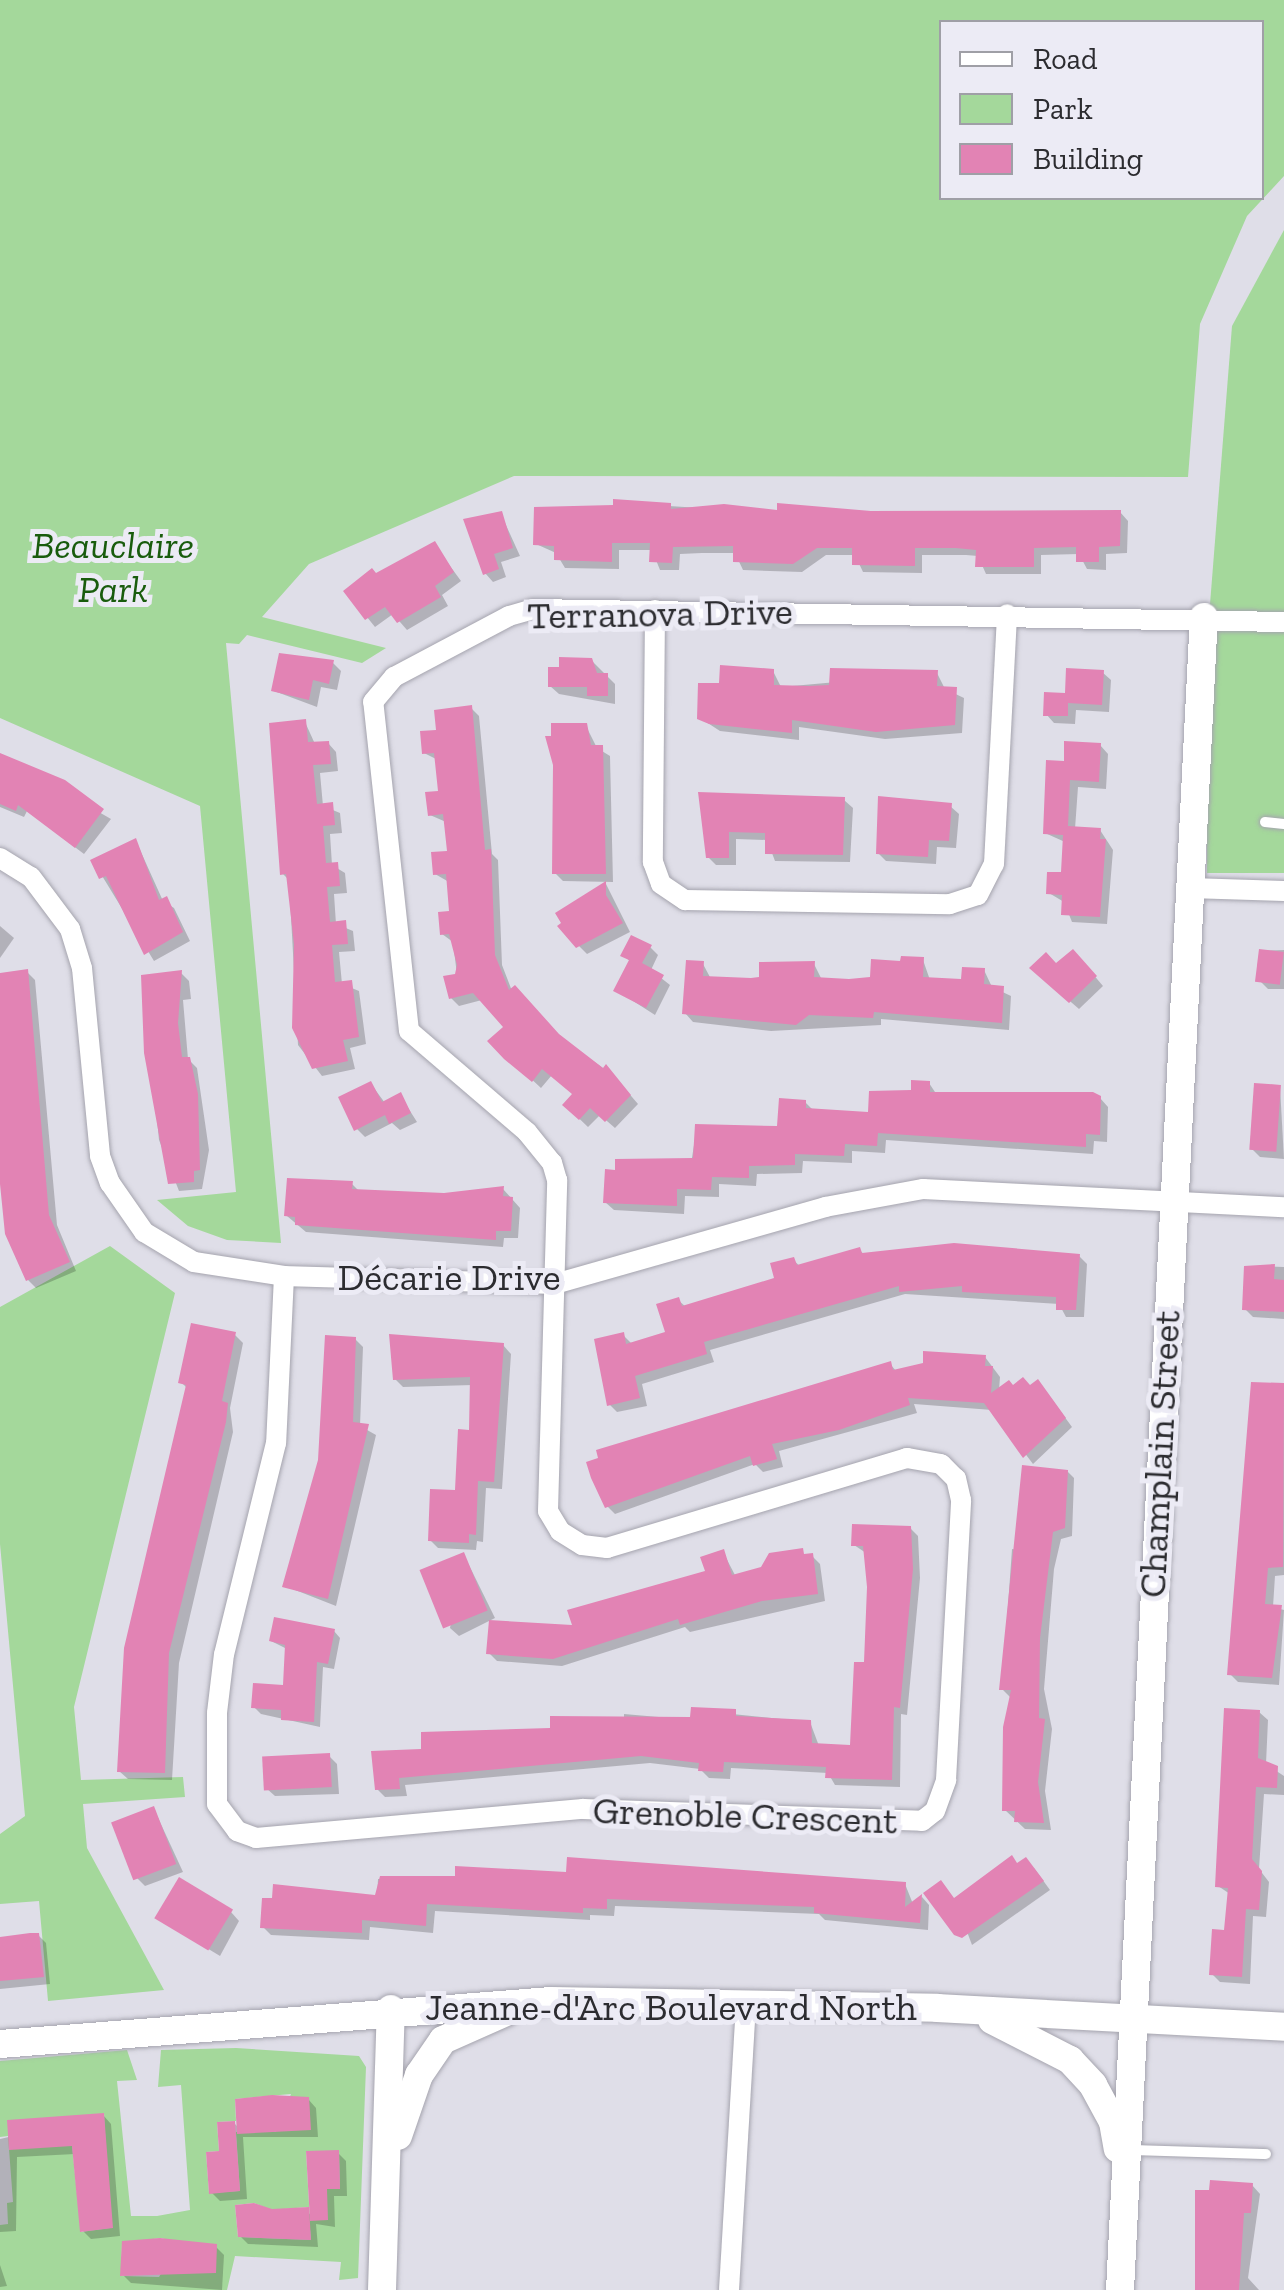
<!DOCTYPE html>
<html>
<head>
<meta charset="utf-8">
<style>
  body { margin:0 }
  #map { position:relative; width:1284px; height:2290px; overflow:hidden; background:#dfdee8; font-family:"Zilla Slab",serif }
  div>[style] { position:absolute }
  .green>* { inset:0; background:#a4d89b; transform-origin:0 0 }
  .shadow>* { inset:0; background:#0003 }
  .building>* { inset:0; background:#e283b4; transform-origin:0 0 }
  .roads { filter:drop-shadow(0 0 2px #a5a4ae) drop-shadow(0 0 2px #a5a4ae) }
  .lane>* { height:10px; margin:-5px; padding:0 5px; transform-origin:5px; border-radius:5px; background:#fff }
  .street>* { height:20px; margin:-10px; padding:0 10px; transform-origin:10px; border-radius:10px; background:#fff }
  .secondary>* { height:28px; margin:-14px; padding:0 14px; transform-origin:14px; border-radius:14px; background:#fff }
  span { translate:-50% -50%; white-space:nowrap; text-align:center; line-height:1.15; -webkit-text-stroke:10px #ecebf5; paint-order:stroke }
  .park-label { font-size:38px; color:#195c0d; font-style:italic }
  .street-label { font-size:38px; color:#2c2c30 }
  .legend { position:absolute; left:939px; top:20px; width:325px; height:180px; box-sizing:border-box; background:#ecebf5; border:2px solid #9f9fa6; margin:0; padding:12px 18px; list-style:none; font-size:30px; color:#2c2c30 }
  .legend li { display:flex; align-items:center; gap:20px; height:50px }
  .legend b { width:50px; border:2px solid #9f9fa6 }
</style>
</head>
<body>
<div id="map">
  <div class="green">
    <div style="clip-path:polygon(evenodd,0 0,1284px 0,1284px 176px,1247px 216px,1200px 324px,1188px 477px,514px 476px,309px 564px,262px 617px,386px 648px,362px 663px,247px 635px,239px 644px,226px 643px,281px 1243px,227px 1240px,188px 1226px,157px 1200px,236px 1192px,200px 806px,0 718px,0 0,942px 22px,1262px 22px,1262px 198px,942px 198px,942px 22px)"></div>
    <div style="clip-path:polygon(1284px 230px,1284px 621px,1209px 617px,1232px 326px)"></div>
    <div style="left:1207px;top:627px;width:77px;height:246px"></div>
    <div style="clip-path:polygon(110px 1246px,175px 1293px,74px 1707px,81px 1780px,183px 1777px,185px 1797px,83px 1804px,87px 1848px,164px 1990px,48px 2001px,39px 1901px,0 1904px,0 1834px,25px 1816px,0 1544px,0 1307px)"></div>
    <div style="clip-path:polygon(evenodd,236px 2048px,359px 2056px,366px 2067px,358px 2278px,339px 2280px,341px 2262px,235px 2256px,227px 2290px,0 2290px,0 2225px,8px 2224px,7px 2203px,13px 2202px,8px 2136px,0 2137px,0 2061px,127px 2050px,137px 2080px,117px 2081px,131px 2216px,157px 2216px,190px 2210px,181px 2085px,158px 2087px,161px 2050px,236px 2048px,291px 2094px,276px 2132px,236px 2132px,240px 2191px,209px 2193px,206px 2152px,219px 2151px,217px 2122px,236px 2121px,235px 2099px,291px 2094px,236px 2048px,104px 2113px,110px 2228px,81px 2232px,71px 2136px,104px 2113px,236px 2048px,306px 2151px,339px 2151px,340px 2188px,327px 2189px,310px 2221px,306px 2151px,236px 2048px,254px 2203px,272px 2210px,308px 2207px,311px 2240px,238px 2237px,235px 2205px,254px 2203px,236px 2048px,161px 2238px,180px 2243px,159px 2277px,121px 2276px,122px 2243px,161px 2238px)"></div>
  </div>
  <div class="shadow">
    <div style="clip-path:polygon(669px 506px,780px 513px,1120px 512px,1128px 521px,1127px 553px,1106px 554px,1106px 570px,1087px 569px,1079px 554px,1041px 555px,1041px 574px,986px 574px,978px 556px,966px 555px,922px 555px,922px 573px,863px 572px,855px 555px,826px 555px,802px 572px,743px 570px,735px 553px,702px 553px,680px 554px,679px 570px,660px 570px,652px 550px,619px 550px,619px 569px,565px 568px,556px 553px,536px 544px)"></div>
    <div style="clip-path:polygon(501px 514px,520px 556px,501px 562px,506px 577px,493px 582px,485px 573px)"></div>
    <div style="clip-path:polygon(434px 544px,461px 581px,442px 595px,448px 606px,407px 630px,393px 614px,375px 627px,346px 591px)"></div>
    <div style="clip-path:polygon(591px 660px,615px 684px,615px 704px,559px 694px,550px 686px)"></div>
    <div style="clip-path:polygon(333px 663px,341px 671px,337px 690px,321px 687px,317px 707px,274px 691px)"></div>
    <div style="clip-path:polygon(773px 671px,781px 687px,937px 673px,945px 689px,964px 698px,962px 733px,885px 739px,799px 727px,799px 740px,720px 731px,700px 718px,722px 685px)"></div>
    <div style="clip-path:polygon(1102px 672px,1111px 680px,1109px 712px,1076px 710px,1075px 724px,1054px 723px,1046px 714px)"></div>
    <div style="clip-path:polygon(471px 708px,479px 716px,492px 854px,498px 860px,502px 965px,512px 991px,561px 1038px,614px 1076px,638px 1104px,615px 1128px,600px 1115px,588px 1127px,565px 1105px,575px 1094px,552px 1075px,541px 1088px,499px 1049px,506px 1028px,482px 1000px,459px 1006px,451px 998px,457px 975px,453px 942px,442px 934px,452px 913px,449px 882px,435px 874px,450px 853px,446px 822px,430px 815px,441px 794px,438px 760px,424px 753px)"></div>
    <div style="clip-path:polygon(305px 722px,315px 744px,328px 743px,336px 752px,338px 771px,320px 773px,323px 806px,340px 813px,342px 833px,330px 834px,332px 865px,345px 873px,347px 893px,334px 894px,336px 924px,353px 931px,355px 951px,339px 952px,342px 984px,359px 991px,366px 1044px,350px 1048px,355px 1069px,322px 1076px,298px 1045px,289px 880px,283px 874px)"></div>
    <div style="clip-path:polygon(586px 726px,597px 748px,610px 756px,613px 882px,563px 881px,554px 872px)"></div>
    <div style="clip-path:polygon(1100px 745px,1108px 754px,1106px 789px,1078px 787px,1075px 829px,1100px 830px,1113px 850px,1107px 924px,1072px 922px,1064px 902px,1049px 893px,1063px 875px,1065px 842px,1045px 833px,1066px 764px)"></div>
    <div style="clip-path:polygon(0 755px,111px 819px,84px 854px,27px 811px,24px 817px,0 807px)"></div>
    <div style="clip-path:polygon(701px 794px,844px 800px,853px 808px,850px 862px,775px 861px,767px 840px,736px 839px,736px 865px,716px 865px,708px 857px)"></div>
    <div style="clip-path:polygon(950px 806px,959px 814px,956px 848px,937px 847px,936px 864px,886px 861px,878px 853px)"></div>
    <div style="clip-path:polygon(136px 841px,163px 901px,174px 908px,190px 941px,154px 961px,93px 861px)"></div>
    <div style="clip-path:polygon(606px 884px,630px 932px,587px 954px,560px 927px)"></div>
    <div style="clip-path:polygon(0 926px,14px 938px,0 958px)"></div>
    <div style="clip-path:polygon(650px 947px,658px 955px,651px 970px,670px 985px,655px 1015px,616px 990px,631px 962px,623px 955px)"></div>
    <div style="clip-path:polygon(1284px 950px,1284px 989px,1268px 989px,1260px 981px,1261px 951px)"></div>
    <div style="clip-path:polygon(923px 960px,930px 980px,963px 981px,984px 970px,992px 987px,1011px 996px,1009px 1030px,881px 1019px,881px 1025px,771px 1031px,693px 1022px,685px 1013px,703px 964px,711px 979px,751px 980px,814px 964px,822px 980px,872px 979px,873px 962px)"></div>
    <div style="clip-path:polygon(1081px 960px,1103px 986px,1079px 1009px,1041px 976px)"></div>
    <div style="clip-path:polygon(27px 972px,35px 980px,57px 1225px,76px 1271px,36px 1288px,28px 1280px,0 1143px,0 975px)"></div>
    <div style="clip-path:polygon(181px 973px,189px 981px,191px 999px,183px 1000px,188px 1059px,197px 1068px,209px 1150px,202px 1189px,179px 1191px,159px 1140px,143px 977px)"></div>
    <div style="clip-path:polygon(929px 1083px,937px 1095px,1100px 1098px,1108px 1107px,1107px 1142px,1094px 1141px,1093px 1154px,886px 1140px,885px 1153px,852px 1151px,852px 1163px,803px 1161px,802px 1173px,757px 1174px,756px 1186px,719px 1184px,719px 1197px,685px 1196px,684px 1214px,614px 1210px,605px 1202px,691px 1164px,697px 1126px,780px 1128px,805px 1102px,814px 1111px,870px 1114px)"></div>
    <div style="clip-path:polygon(371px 1084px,385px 1103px,400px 1095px,417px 1122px,400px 1130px,392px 1123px,365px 1137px,357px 1129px)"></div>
    <div style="clip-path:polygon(1280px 1087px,1284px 1159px,1260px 1157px,1252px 1149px)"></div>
    <div style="clip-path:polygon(352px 1184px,360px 1192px,444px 1195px,503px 1189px,520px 1208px,518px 1238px,504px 1238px,503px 1247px,306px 1232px,287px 1216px)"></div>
    <div style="clip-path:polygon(859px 1250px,865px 1255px,1079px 1256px,1087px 1264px,1084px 1317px,1066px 1317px,1059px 1304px,905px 1294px,710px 1350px,714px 1362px,642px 1384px,647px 1406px,617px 1412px,609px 1404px,623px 1335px,631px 1343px,668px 1334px,678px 1300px,686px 1307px,778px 1280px,793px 1260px,801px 1267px)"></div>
    <div style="clip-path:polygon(1254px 1266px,1284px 1267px,1284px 1319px,1253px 1317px,1245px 1309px)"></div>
    <div style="clip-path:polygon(235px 1335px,243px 1343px,230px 1408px,233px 1432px,179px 1663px,172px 1780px,128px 1779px,119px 1771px,188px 1389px,181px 1382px)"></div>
    <div style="clip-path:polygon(355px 1339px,363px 1347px,360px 1426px,376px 1435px,336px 1606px,285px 1586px)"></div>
    <div style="clip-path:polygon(503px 1345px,511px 1354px,502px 1489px,486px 1488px,483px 1542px,477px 1541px,476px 1550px,438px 1548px,430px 1540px,457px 1493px,471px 1432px,473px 1385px,403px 1387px,395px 1379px)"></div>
    <div style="clip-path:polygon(985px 1357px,1000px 1377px,999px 1390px,1045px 1390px,1072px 1427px,1033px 1464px,992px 1410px,914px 1404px,917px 1413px,779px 1451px,783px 1467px,763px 1472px,755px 1464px,615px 1514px,607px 1506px,599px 1452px,890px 1364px,897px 1372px)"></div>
    <div style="clip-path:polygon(1253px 1384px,1284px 1386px,1284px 1575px,1275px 1576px,1273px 1607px,1284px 1610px,1279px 1685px,1238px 1682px,1230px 1674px)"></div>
    <div style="clip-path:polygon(1066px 1470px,1074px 1478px,1072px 1536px,1061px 1539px,1054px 1569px,1044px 1689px,1052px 1729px,1045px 1791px,1051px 1830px,1025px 1829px,1005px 1810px,1010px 1697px,1002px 1689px,1012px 1549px,1020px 1550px)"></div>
    <div style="clip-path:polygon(910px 1528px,918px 1536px,920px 1578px,907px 1715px,901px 1714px,900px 1787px,835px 1785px,828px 1773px,731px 1768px,730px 1779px,709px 1778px,700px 1769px,650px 1763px,405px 1785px,407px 1796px,385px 1797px,377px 1789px,424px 1751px,624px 1720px,624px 1714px,693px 1720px,693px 1710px,810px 1722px,819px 1746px,852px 1748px,866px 1665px,870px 1587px,866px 1553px,854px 1545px)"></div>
    <div style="clip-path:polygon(723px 1552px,736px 1577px,812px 1556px,820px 1564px,825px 1601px,690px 1632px,685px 1627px,562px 1666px,497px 1661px,489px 1653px,575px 1628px,708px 1573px)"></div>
    <div style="clip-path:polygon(464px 1555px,495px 1618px,459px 1636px,450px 1628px)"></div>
    <div style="clip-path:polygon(334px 1631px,340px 1638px,334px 1669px,323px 1667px,320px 1727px,261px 1714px,254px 1707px,285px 1688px,287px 1649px,271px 1641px)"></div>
    <div style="clip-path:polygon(1259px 1712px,1268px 1720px,1266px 1764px,1284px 1776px,1284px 1795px,1264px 1794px,1259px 1869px,1269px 1882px,1266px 1917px,1253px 1916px,1250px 1984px,1220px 1982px,1212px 1974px,1227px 1932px,1230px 1894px,1218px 1886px)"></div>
    <div style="clip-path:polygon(329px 1756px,337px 1764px,339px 1794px,275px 1796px,266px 1788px)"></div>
    <div style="clip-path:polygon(154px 1809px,183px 1872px,145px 1886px,137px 1878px)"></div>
    <div style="clip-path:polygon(1018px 1866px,1034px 1868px,1050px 1890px,972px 1945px,955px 1900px)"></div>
    <div style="clip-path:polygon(378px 1879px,905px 1884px,913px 1904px,922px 1897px,929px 1905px,928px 1930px,825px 1920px,819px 1914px,615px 1906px,614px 1916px,590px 1915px,590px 1920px,435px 1911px,433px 1933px,370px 1927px,369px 1940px,271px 1935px,263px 1927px,377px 1898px)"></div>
    <div style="clip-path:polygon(231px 1912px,239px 1921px,220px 1956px,159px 1919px)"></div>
    <div style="clip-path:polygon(38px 1935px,46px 1943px,50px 1984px,0 1989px,0 1939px)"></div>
    <div style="clip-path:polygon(308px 2099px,316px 2108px,318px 2137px,243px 2137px,247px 2199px,220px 2201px,212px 2193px,234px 2123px,239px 2128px)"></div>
    <div style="clip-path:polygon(103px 2115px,111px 2124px,120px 2236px,91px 2239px,83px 2231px,75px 2154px,17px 2157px,16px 2231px,0 2232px,0 2139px)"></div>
    <div style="clip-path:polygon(338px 2153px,346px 2161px,347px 2196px,334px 2196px,335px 2227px,316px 2224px,318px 2247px,248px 2244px,240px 2236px,238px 2208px,312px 2214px)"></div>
    <div style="clip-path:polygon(1252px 2185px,1260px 2194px,1248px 2278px,1259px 2290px,1198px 2290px)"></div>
    <div style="clip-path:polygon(216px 2247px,224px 2255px,222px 2290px,131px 2283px,123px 2275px)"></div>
    <div style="clip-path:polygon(0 2265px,7px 2286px,0 2287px)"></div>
  </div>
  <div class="building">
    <div style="clip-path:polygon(613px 499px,671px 503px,671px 509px,724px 504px,777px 510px,777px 503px,871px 511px,1121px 510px,1120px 546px,1099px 547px,1099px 562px,1076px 562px,1076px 547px,1034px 548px,1034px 567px,975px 567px,976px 550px,956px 548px,915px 548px,915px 566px,852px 565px,852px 548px,817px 548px,793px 564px,733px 562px,733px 546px,673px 547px,672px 563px,649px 562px,650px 543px,612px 543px,612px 562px,554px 560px,554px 546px,533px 545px,534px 507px,613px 505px)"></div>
    <div style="clip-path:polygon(502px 511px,513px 548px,494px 554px,499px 569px,483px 575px,463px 519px)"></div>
    <div style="clip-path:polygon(435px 541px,454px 572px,435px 586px,441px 597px,397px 623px,385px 607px,365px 620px,343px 591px,372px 568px,376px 573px)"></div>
    <div style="clip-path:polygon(279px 653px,334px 660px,329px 684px,313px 680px,309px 700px,271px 691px)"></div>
    <div style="clip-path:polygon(559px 657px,592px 658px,597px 673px,608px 673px,608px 696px,587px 696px,587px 687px,548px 687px,548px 667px,559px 667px)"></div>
    <div style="clip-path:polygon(720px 665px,774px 669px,774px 685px,809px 686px,829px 685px,830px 668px,938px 670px,937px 686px,957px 687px,955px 725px,876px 732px,792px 720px,792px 733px,709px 724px,697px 719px,698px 683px,719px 683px)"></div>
    <div style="clip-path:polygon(1066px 668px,1104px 670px,1102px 705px,1068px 703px,1068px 716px,1043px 716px,1044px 692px,1065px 693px)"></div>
    <div style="clip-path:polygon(472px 705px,485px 850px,491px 849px,495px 955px,509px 990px,515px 985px,559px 1034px,603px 1068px,606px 1064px,631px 1095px,605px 1122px,590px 1108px,579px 1120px,562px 1105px,572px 1094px,542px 1069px,532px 1082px,504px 1059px,487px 1041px,503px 1027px,473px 993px,449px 999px,443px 976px,455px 974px,457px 965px,449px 934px,440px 935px,438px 912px,449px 911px,446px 874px,433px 875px,431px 852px,447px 851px,443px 814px,428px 816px,425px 792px,438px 791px,434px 753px,422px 754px,420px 731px,436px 730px,434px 710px)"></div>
    <div style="clip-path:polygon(306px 719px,308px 742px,329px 741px,331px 764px,313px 765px,317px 804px,333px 802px,335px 825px,323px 826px,326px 863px,338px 862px,340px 886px,327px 887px,330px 922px,346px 920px,348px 944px,332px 945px,335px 982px,352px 980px,359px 1037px,343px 1040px,348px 1061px,312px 1069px,292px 1028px,294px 944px,286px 874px,280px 875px,269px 723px)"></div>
    <div style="clip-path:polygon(551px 723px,587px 723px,591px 745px,603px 745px,606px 874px,552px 874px,553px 765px,545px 736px,551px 736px)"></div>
    <div style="clip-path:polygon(1064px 741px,1101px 743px,1099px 782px,1070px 780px,1068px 826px,1101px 828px,1100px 839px,1106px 839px,1100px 917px,1061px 915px,1062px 895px,1046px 894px,1047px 872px,1061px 872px,1063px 835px,1043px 834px,1046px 760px,1064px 761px)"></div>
    <div style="clip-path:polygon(0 753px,65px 780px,104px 809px,75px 848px,18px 805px,16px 811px,0 804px)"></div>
    <div style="clip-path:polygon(698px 792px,845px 797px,843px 855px,765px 854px,765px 833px,729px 832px,729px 858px,706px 858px)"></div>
    <div style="clip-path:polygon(878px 796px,952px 803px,949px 841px,929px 840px,928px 857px,876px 854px)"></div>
    <div style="clip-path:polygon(136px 838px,159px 900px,167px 896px,183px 932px,144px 955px,106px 876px,99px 879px,90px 860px)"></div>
    <div style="clip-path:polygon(606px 881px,606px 895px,623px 923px,576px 948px,557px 926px,561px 923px,555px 913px)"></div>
    <div style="clip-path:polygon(631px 935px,652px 945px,642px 963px,664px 975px,646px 1008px,613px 991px,629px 960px,620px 956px)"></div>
    <div style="clip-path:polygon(1073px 949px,1097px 976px,1069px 1003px,1029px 968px,1046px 952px,1056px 963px)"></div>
    <div style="left:1259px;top:949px;width:25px;height:33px;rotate:7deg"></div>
    <div style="clip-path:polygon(901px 956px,924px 957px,923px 977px,961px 979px,962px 967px,985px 968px,984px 984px,1004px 986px,1002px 1023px,874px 1012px,873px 1018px,809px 1015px,796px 1025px,682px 1014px,686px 960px,704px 961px,703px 976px,751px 978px,759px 977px,759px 962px,815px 961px,814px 977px,849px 979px,870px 977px,871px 959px,900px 961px)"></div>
    <div style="clip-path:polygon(28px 969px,49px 1215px,70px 1262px,26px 1281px,5px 1234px,0 1184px,0 973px)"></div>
    <div style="clip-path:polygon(182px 970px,178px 1023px,182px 1057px,190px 1057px,198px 1094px,200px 1170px,194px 1171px,194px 1182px,168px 1184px,144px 1053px,141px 975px)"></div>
    <div style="clip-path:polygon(911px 1080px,930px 1081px,930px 1092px,1093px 1092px,1101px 1096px,1100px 1135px,1086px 1134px,1086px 1147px,878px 1133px,877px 1146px,845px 1144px,844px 1156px,795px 1154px,795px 1165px,749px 1166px,749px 1178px,712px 1177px,711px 1190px,677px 1189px,677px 1206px,603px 1203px,605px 1169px,615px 1170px,615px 1159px,693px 1158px,695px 1124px,777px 1126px,779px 1098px,806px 1100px,806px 1108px,868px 1112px,869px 1091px,911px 1090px)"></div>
    <div style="clip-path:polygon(371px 1081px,382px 1102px,401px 1092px,411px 1113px,389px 1124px,385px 1115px,354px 1131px,338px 1097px)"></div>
    <div style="left:1254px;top:1083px;width:27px;height:67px;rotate:4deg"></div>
    <div style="clip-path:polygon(287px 1178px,353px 1181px,352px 1189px,444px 1193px,504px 1186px,503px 1196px,513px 1197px,511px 1231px,496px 1231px,496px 1240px,295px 1225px,295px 1217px,284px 1216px)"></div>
    <div style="clip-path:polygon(954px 1243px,1080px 1254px,1076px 1310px,1056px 1310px,1056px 1297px,962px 1292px,962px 1286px,899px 1292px,899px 1286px,704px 1342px,707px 1354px,635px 1376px,640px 1398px,607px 1406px,594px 1339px,624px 1332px,626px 1344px,665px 1332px,656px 1304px,679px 1297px,682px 1306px,774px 1278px,770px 1263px,794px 1257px,797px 1265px,860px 1247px,862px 1253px)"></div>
    <div style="clip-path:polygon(1275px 1264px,1274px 1279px,1284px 1280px,1284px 1312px,1242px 1310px,1244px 1266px)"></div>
    <div style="clip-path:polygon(191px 1323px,236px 1332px,222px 1401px,228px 1403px,226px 1422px,169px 1653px,165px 1773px,117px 1772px,124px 1648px,186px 1385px,178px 1383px)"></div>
    <div style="clip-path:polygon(389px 1334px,504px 1343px,494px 1482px,478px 1481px,476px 1535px,469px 1534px,469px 1543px,428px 1541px,430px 1489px,455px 1490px,458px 1429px,469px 1430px,470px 1377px,393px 1380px)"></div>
    <div style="clip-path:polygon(325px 1335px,356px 1337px,353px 1422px,369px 1424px,328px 1599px,282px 1587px,318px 1460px)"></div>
    <div style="clip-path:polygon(923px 1351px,986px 1355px,985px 1366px,993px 1366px,991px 1393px,1009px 1380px,1013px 1385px,1023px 1377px,1030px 1385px,1038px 1379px,1066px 1418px,1023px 1458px,984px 1403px,908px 1398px,910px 1405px,839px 1430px,772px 1444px,777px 1459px,753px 1466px,750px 1456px,605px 1508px,591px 1478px,586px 1462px,598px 1458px,596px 1450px,891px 1361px,893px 1370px,923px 1363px)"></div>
    <div style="clip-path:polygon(1251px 1382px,1284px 1383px,1283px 1567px,1268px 1568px,1265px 1604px,1282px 1605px,1272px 1678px,1227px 1675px)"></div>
    <div style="clip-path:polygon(1022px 1465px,1068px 1470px,1065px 1528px,1053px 1532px,1040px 1638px,1039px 1718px,1045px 1719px,1038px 1782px,1044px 1823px,1014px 1822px,1015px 1811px,1002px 1811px,1003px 1727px,1011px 1690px,999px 1690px)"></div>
    <div style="clip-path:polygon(852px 1524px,911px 1526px,913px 1569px,900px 1708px,894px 1707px,892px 1780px,825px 1778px,826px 1767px,768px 1764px,724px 1762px,723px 1772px,698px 1771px,699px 1763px,641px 1756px,399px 1778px,400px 1789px,375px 1790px,371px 1751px,421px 1749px,421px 1732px,550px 1728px,550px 1716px,690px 1717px,691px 1707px,736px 1709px,736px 1716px,811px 1720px,812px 1743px,850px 1745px,854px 1662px,864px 1662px,867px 1587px,863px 1546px,851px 1546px)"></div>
    <div style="clip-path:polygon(803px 1548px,804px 1554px,813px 1553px,818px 1594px,762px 1601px,680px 1625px,678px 1619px,553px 1659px,486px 1654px,489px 1620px,572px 1625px,567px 1610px,705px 1571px,700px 1557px,724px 1549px,732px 1575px,761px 1567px,769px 1553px)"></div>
    <div style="left:464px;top:1552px;width:63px;height:48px;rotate:68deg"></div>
    <div style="clip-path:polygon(274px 1617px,335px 1629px,328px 1664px,317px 1662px,314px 1722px,281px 1720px,281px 1710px,251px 1708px,253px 1683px,283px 1685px,285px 1645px,269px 1641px)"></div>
    <div style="clip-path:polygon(1224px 1708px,1260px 1710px,1258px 1758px,1278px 1766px,1277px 1788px,1256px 1787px,1252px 1859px,1262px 1871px,1259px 1910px,1246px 1909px,1242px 1977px,1209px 1975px,1212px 1929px,1224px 1930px,1228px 1888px,1215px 1887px)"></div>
    <div style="left:330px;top:1753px;width:34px;height:68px;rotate:87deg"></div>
    <div style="left:154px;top:1806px;width:62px;height:46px;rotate:69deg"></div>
    <div style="clip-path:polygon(1012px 1855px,1017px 1863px,1026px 1857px,1044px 1881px,962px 1938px,954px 1935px,923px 1893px,941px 1880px,954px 1898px)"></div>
    <div style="clip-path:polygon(567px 1857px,906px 1882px,905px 1907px,922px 1894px,920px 1923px,814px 1913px,814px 1907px,607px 1899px,607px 1909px,583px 1908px,583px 1913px,427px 1904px,426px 1926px,362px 1920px,362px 1933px,260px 1928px,262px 1898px,272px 1898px,273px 1884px,375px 1895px,380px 1876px,455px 1876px,455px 1866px,566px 1872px)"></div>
    <div style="left:179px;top:1877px;width:63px;height:48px;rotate:31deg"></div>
    <div style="clip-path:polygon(30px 1933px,39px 1933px,44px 1977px,0 1981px,0 1937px)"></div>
    <div style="clip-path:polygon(272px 2095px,309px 2097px,311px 2130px,237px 2134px,235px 2099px)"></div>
    <div style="clip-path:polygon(104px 2113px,113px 2228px,80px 2232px,72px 2146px,9px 2150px,7px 2120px)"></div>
    <div style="clip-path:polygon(235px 2121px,240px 2191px,209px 2194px,206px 2152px,219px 2151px,217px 2122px)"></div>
    <div style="clip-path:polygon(339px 2150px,340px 2189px,327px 2189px,328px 2220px,310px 2221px,306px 2151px)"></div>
    <div style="clip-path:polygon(1210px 2180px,1253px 2183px,1251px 2213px,1244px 2213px,1239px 2290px,1195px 2290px,1195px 2190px,1209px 2190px)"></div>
    <div style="clip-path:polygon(254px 2203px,272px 2209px,309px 2207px,311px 2240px,238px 2237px,235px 2205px)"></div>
    <div style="clip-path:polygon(160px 2238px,217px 2244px,216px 2273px,120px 2276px,122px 2241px)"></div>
  </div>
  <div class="roads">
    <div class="lane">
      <div style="left:1265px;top:822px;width:19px;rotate:6deg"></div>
      <div style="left:1129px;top:2150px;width:137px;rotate:1.7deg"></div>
    </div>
    <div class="street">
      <div style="left:655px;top:610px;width:252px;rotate:90.5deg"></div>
      <div style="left:653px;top:862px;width:23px;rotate:70deg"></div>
      <div style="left:661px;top:884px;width:29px;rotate:34deg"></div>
      <div style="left:685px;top:900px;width:265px;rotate:0.9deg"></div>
      <div style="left:950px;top:904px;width:29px;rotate:-18deg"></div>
      <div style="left:978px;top:895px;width:35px;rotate:-63deg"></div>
      <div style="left:994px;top:864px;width:250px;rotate:-87deg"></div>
      <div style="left:0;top:858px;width:36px;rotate:32deg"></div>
      <div style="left:31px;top:877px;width:65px;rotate:53.1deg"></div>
      <div style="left:70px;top:929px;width:41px;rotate:72.9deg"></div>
      <div style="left:82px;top:968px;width:189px;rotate:84.5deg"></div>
      <div style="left:100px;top:1156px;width:29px;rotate:70deg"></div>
      <div style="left:110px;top:1183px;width:60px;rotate:55.2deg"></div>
      <div style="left:144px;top:1232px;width:58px;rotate:31deg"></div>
      <div style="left:194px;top:1262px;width:91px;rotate:8.8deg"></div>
      <div style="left:284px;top:1276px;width:271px;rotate:1.7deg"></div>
      <div style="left:555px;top:1284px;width:281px;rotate:-15.9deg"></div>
      <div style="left:825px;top:1207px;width:100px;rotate:-10.4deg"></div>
      <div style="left:923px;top:1189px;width:361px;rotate:2.9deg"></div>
      <div style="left:1190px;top:888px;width:94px;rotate:1.8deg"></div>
      <div style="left:284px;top:1276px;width:167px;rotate:92.7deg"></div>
      <div style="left:276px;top:1443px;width:217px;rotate:103.8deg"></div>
      <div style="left:224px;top:1654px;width:59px;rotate:96.8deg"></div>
      <div style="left:217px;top:1713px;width:91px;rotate:90deg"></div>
      <div style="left:217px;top:1804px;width:34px;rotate:53deg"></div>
      <div style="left:237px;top:1831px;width:20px;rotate:20deg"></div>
      <div style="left:256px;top:1838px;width:328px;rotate:-5.1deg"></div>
      <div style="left:583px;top:1809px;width:339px;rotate:2deg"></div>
      <div style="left:922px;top:1821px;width:16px;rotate:-38deg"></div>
      <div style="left:935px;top:1811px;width:33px;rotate:-70deg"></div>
      <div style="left:946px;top:1780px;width:280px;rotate:-86.9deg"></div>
      <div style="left:961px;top:1500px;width:22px;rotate:-103deg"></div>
      <div style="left:956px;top:1479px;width:21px;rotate:-135deg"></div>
      <div style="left:941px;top:1464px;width:35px;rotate:-170deg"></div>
      <div style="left:907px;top:1458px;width:313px;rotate:163.3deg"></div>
      <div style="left:607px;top:1548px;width:25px;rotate:-173deg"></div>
      <div style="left:582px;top:1545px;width:26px;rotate:-148deg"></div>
      <div style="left:560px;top:1531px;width:23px;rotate:-121deg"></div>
      <div style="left:548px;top:1511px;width:331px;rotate:-88.4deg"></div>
      <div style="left:557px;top:1180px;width:18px;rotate:-106deg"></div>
      <div style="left:552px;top:1163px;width:40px;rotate:-129deg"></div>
      <div style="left:527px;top:1132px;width:155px;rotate:-139.4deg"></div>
      <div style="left:409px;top:1031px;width:331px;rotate:-96.2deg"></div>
      <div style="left:373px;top:702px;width:33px;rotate:-50deg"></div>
      <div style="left:394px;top:677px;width:130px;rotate:-27.9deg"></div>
      <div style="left:509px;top:616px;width:25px;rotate:-16deg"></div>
      <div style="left:533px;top:609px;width:751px;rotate:0.99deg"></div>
      <div style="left:729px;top:2290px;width:287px;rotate:-86.6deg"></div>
    </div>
    <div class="secondary">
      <div style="left:992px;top:2020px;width:88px;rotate:27.1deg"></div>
      <div style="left:1070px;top:2060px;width:34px;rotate:47deg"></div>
      <div style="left:1093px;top:2085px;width:42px;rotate:61.6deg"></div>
      <div style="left:1113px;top:2122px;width:27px;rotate:80deg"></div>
      <div style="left:0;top:2044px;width:553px;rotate:-4.46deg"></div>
      <div style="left:551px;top:2001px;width:386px;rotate:1deg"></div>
      <div style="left:937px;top:2008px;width:348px;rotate:3.1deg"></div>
      <div style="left:398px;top:2136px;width:65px;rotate:-71deg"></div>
      <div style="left:419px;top:2075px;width:42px;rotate:-55.6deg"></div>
      <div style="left:443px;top:2040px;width:69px;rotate:-24deg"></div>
      <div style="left:382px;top:2290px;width:281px;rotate:-88.2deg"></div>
      <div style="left:1120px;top:2290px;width:1675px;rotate:-87.13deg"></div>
    </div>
  </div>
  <div class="park-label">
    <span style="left:113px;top:568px">Beauclaire<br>Park</span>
  </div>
  <div class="street-label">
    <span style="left:660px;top:614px;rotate:-1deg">Terranova Drive</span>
    <span style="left:449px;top:1278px">Décarie Drive</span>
    <span style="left:1160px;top:1454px;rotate:-87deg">Champlain Street</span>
    <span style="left:745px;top:1816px;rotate:2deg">Grenoble Crescent</span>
    <span style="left:671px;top:2008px">Jeanne-d'Arc Boulevard North</span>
  </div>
  <ul class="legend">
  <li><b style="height:12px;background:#fff"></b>Road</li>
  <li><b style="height:28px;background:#a4d89b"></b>Park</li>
  <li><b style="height:28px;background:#e283b4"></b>Building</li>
  </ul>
</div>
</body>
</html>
